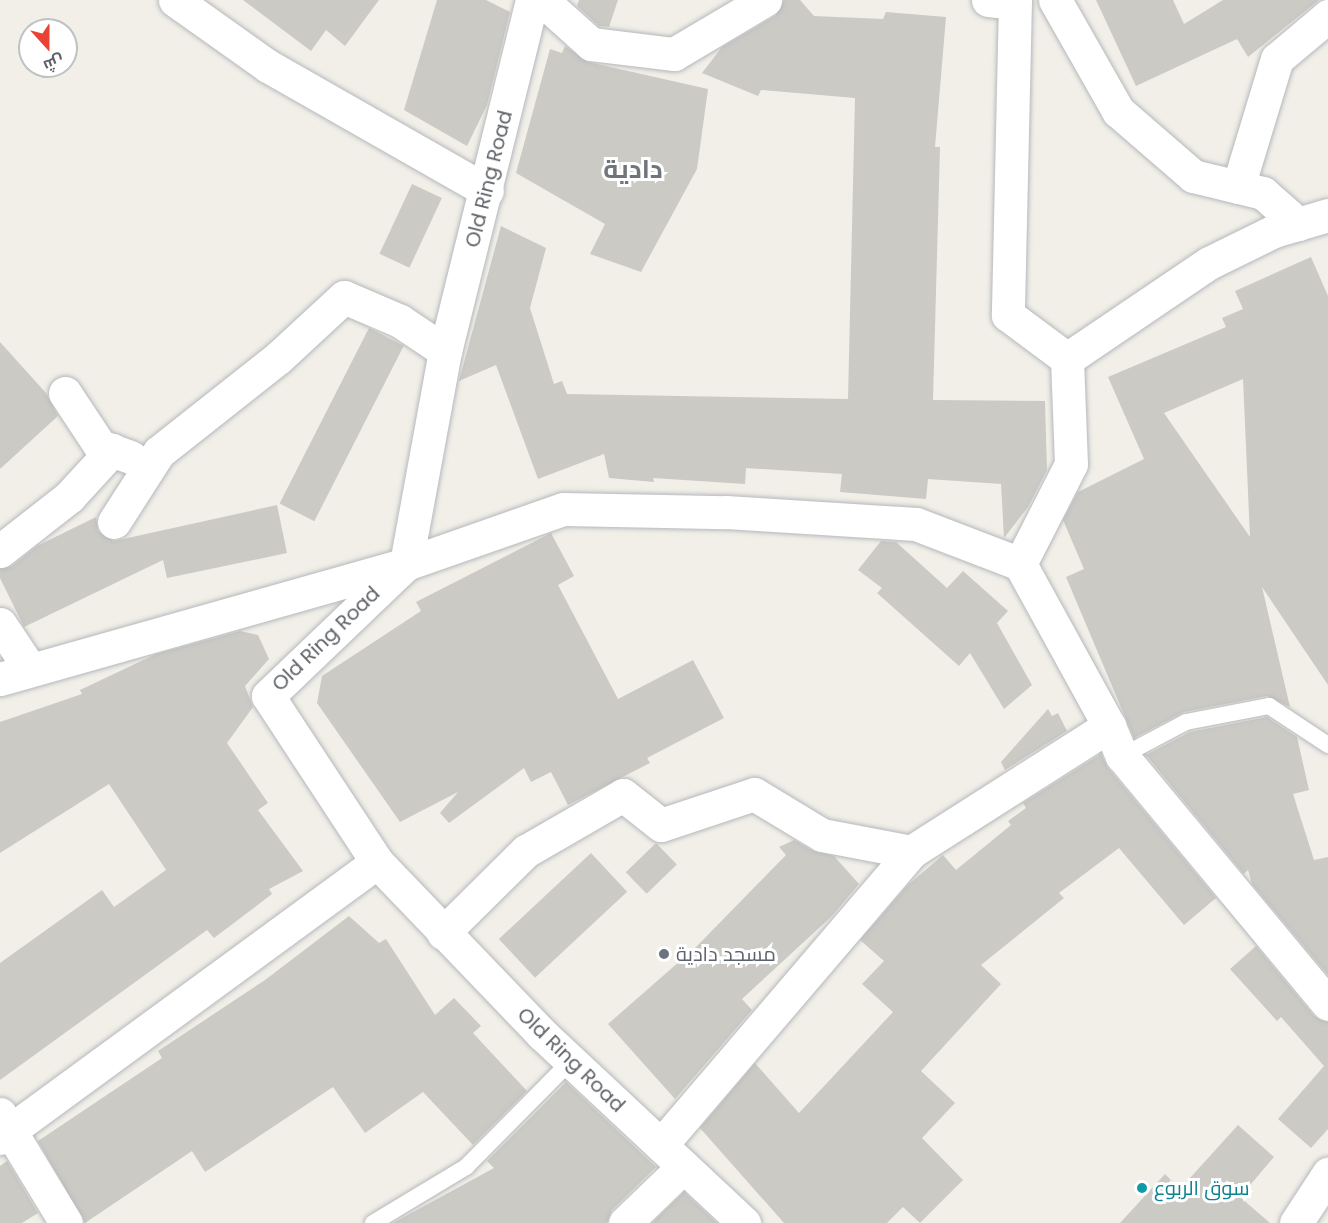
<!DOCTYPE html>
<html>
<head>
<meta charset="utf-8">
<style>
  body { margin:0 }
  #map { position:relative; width:1328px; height:1223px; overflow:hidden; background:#f1efe8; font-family:Poppins,Cairo,sans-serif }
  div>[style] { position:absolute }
  .building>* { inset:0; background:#cccac5; transform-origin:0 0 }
  .roads { filter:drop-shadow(0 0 2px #b5b8bc) drop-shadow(0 0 2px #b5b8bc) }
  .service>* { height:16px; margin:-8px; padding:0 8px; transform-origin:8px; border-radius:8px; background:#fff }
  .minor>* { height:33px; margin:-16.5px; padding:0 16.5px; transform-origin:16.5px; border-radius:16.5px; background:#fff }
  .tertiary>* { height:33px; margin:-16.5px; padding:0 16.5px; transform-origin:16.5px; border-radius:16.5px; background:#fff }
  .dots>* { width:16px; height:16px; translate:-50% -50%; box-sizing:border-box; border:3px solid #fff; border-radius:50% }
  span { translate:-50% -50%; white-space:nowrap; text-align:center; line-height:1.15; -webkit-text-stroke:6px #fff; paint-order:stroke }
  .street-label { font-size:20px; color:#5f6368 }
  .worship-label { font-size:20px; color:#5b616d }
  .left { translate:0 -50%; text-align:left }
  .culture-label { font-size:20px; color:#0d838f }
  .district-label { font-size:26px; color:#70757a; font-weight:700 }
  .north { position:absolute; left:18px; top:18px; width:60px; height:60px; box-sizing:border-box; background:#fff; border:2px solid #bfc1c3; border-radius:50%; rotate:159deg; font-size:16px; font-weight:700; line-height:24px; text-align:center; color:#5f6368 }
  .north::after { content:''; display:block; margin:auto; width:21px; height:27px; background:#ea4335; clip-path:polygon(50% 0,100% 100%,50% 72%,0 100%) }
</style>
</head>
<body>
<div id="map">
  <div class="building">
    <div style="clip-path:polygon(243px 0,379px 0,345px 46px,326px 30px,311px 51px)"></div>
    <div style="clip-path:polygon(437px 0,486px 0,510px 12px,487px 105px,467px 146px,404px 110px)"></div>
    <div style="clip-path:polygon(579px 0,618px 0,609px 27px,599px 26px,577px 6px)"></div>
    <div style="clip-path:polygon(784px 0,800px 0,814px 16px,883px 19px,886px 12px,946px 17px,935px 147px,940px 147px,933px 400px,1045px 401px,1047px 470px,1028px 507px,1004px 538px,1001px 484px,928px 479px,926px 499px,840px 492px,842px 474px,746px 468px,745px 484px,653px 478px,654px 482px,609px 478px,604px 454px,538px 479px,496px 365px,459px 381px,501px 226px,546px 248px,530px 308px,554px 384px,562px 381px,567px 394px,848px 399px,855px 98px,761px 90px,758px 96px,702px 73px,722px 47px,775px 16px)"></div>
    <div style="clip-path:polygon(1096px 0,1173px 0,1184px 24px,1223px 0,1319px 0,1248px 57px,1237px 39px,1136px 86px)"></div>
    <div style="clip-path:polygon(565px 46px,588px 62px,708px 89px,697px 169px,641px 272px,590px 254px,605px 224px,516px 173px,550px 49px,562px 53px)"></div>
    <div style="left:412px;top:184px;width:33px;height:77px;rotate:25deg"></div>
    <div style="clip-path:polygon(evenodd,1311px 257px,1328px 296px,1328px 685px,1262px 587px,1290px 707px,1267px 696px,1184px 712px,1134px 738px,1066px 577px,1084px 569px,1063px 520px,1078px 492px,1144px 459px,1108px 377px,1226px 327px,1222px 318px,1243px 309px,1235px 291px,1311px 257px,1243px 379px,1250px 537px,1164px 413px,1243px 379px)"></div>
    <div style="left:369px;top:328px;width:39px;height:197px;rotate:27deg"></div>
    <div style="clip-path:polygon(0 342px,46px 393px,58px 416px,0 469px)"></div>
    <div style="clip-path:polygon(277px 505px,287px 553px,167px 578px,163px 560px,24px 627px,0 578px,0 569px,12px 566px,37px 546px,96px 517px,98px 531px,114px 541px)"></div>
    <div style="clip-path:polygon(551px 533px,574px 576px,558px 585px,618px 699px,693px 660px,724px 718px,647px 758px,650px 763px,568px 805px,551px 772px,531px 782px,524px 768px,449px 823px,440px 813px,458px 792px,400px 822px,317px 703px,322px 676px,421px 611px,416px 602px)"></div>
    <div style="clip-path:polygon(881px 541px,896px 542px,947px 588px,963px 571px,1008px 611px,997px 623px,1032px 685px,1004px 709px,970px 653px,959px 666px,877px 593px,882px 588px,858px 570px)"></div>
    <div style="clip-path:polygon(240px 631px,258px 635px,269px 659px,245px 686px,253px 707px,227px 743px,268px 803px,258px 810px,303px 871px,269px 889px,272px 894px,214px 938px,207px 930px,0 1080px,0 963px,102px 890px,114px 907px,166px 870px,109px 784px,0 853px,0 722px,82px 694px,80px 690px,156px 654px)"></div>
    <div style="clip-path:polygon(1048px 709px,1052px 716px,1058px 713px,1067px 731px,1005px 770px,1001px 762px)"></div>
    <div style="clip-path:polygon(1267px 717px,1297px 737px,1309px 790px,1293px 794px,1314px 860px,1328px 857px,1328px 975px,1252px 884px,1248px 870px,1244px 874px,1146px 755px,1190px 732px)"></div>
    <div style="clip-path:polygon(1101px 754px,1108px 768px,1216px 898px,1184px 925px,1119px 848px,1059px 893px,1064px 898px,981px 965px,1001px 984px,921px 1071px,955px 1103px,922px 1138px,963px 1180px,920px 1223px,903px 1207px,887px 1223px,784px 1223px,700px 1128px,755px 1063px,799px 1113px,893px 1012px,862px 984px,884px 961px,860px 940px,908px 885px,943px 855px,956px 870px,1011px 825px,1008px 821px,1026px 808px,1023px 803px)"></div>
    <div style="clip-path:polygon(794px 840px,813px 851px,834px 856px,859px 884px,832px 916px,742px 999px,752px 1010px,675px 1099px,608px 1024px,696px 947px,786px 855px,779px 847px)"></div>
    <div style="left:656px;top:843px;width:30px;height:42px;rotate:46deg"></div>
    <div style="left:591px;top:853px;width:53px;height:126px;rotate:47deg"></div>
    <div style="clip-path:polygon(349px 916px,379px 943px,386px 939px,435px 1015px,454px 998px,481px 1026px,473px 1033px,527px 1091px,473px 1145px,423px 1092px,365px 1133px,333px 1087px,205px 1172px,192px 1151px,85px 1223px,38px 1141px,162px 1058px,158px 1051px,265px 980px)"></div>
    <div style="clip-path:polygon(1256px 946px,1314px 1016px,1328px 1022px,1328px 1129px,1311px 1148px,1278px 1119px,1324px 1066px,1281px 1017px,1277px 1021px,1230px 969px)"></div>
    <div style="clip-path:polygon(566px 1082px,656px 1167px,612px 1210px,607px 1223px,393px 1223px,494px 1168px,487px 1161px)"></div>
    <div style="clip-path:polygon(1238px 1125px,1274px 1157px,1240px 1197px,1270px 1223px,1120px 1223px,1165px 1174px,1180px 1189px)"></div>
    <div style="clip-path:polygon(7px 1161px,38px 1213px,22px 1223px,0 1223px,0 1166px)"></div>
    <div style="clip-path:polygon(684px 1192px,717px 1223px,652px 1223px)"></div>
  </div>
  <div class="roads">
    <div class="service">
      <div style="left:1122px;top:756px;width:72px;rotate:-28deg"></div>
      <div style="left:1186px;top:722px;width:85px;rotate:-10.9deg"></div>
      <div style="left:1269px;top:706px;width:71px;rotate:33.5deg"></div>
      <div style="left:373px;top:1223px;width:109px;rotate:-31.1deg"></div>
      <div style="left:466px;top:1167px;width:149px;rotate:-45.3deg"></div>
    </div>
    <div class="minor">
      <div style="left:175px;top:0;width:114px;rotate:35.4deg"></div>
      <div style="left:268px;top:66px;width:252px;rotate:29.7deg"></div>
      <div style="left:542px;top:0;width:66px;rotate:41.9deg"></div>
      <div style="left:591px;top:44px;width:84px;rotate:6.9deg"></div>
      <div style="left:674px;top:54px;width:106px;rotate:-30.7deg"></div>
      <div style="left:988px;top:0;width:27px;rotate:6deg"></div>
      <div style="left:1015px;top:0;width:315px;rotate:91.3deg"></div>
      <div style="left:1008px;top:315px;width:74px;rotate:36.7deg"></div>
      <div style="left:1055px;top:0;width:128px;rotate:60.4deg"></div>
      <div style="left:1118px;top:111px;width:99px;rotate:40.9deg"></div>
      <div style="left:1193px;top:176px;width:72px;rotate:13.7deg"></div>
      <div style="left:1263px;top:193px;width:47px;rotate:41.5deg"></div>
      <div style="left:1238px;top:187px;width:134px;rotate:-73.1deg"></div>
      <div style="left:1277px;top:59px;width:67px;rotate:-40.1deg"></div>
      <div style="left:65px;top:393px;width:64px;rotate:56.6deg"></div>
      <div style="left:100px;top:446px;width:33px;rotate:20deg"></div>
      <div style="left:114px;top:522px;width:83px;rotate:-57.3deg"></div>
      <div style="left:159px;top:452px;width:152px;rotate:-38.3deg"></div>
      <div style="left:278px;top:358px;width:90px;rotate:-42.7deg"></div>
      <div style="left:344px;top:297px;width:61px;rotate:23.2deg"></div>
      <div style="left:400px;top:321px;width:54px;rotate:33.7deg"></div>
      <div style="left:0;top:551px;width:88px;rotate:-38deg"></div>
      <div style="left:69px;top:497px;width:64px;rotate:-47.5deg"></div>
      <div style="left:1020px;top:564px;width:185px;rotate:61.2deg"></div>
      <div style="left:1109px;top:726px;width:33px;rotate:67deg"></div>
      <div style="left:1122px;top:756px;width:322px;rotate:50.3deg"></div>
      <div style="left:0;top:624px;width:54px;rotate:56.3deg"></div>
      <div style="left:0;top:679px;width:422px;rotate:-15.8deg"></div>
      <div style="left:406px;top:564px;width:166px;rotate:-19.3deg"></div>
      <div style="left:563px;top:509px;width:163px;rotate:1.1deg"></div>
      <div style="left:726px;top:512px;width:190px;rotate:3.6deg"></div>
      <div style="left:916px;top:524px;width:111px;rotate:21deg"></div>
      <div style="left:1020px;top:564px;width:112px;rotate:-63deg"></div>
      <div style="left:1071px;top:464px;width:105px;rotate:-92.2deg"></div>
      <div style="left:1067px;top:359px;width:171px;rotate:-34.1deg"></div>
      <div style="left:1209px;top:263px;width:72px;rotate:-26.2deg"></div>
      <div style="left:1274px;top:231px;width:56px;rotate:-16.5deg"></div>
      <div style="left:443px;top:933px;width:117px;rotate:-44.7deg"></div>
      <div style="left:526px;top:851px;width:112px;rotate:-30deg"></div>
      <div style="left:623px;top:795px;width:48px;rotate:38.3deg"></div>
      <div style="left:661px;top:825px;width:98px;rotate:-18.4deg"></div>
      <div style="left:754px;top:794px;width:79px;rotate:31.1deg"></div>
      <div style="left:822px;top:835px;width:91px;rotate:10.8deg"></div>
      <div style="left:911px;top:852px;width:235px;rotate:-32.5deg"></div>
      <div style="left:0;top:1114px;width:127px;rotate:58.8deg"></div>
      <div style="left:0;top:1138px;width:467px;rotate:-36.2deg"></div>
      <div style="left:661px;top:1145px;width:385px;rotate:-49.5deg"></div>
      <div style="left:625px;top:1223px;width:81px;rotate:-44deg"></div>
      <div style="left:1296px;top:1223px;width:59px;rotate:-56.9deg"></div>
    </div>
    <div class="tertiary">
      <div style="left:532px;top:0;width:362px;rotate:103.9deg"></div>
      <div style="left:445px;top:351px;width:217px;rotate:100.4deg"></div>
      <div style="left:406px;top:564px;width:191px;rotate:136.3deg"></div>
      <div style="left:268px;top:696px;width:199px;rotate:56.7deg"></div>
      <div style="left:377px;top:862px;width:238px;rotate:46.2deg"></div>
      <div style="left:542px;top:1034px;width:277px;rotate:43.1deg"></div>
    </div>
  </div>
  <div class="dots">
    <div style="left:664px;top:954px;background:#6b7280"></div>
    <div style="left:1142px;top:1188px;background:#0f9aa8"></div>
  </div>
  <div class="street-label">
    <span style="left:489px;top:179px;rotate:-76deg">Old Ring Road</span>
    <span style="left:326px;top:639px;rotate:-44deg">Old Ring Road</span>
    <span style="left:571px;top:1060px;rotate:44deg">Old Ring Road</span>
  </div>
  <div class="worship-label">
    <span class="left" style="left:676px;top:954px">مسجد دادية</span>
  </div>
  <div class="culture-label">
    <span class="left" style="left:1154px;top:1188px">سوق الربوع</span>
  </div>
  <div class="district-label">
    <span style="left:633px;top:170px">دادية</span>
  </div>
  <div class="north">ش</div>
</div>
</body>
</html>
